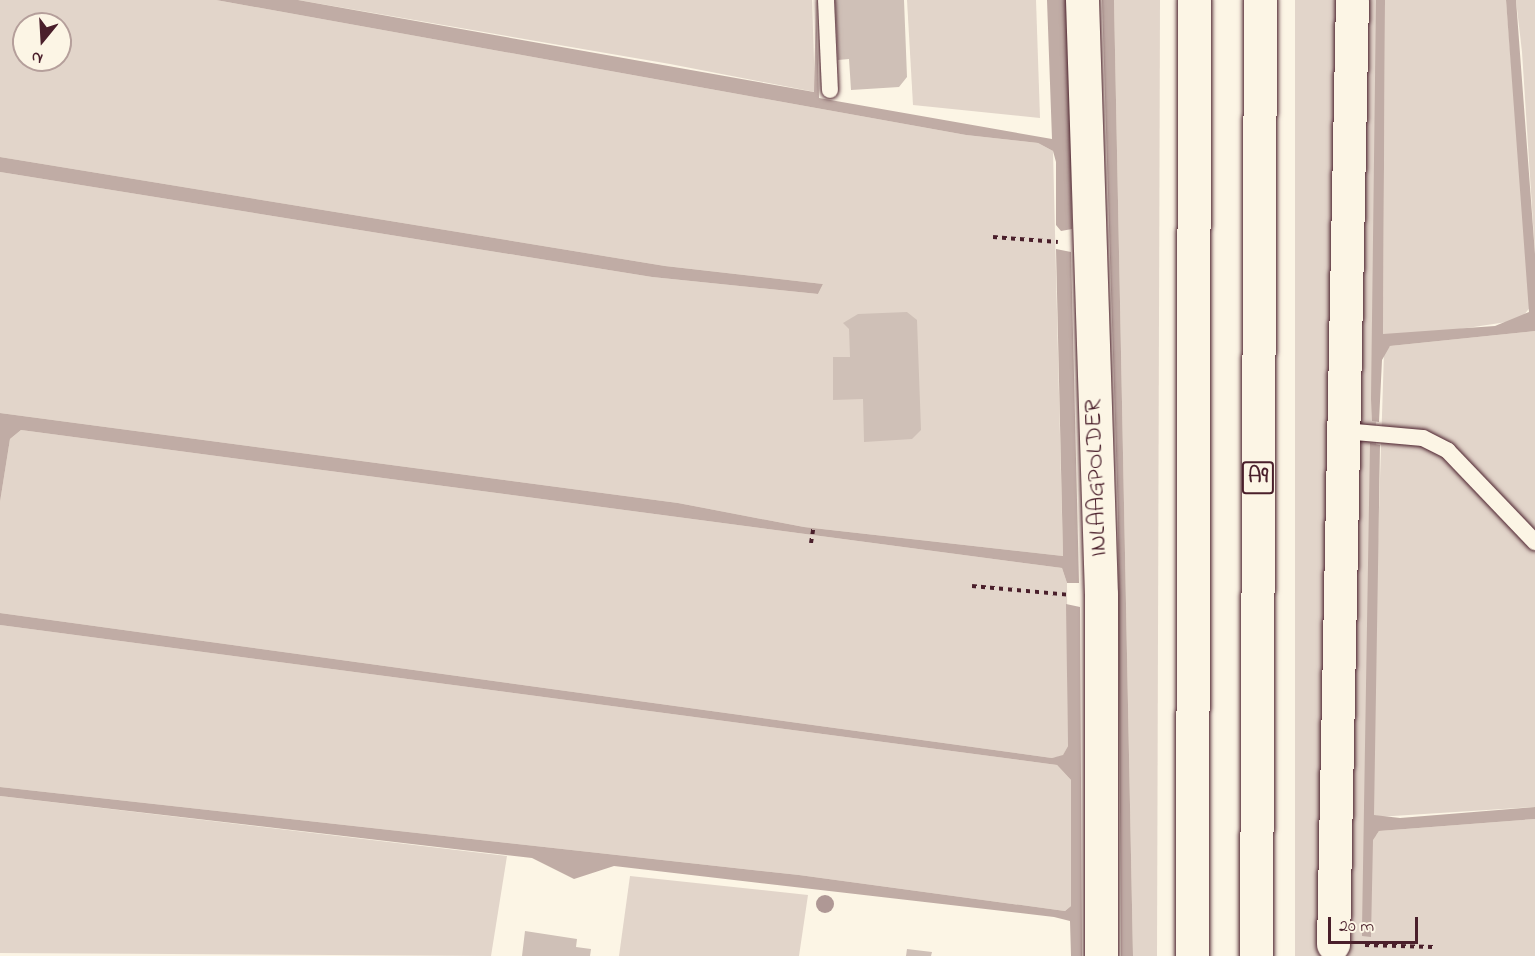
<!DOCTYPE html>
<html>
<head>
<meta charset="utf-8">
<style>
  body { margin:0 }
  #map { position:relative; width:1535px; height:956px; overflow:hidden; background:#fcf5e5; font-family:"Indie Flower",sans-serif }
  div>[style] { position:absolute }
  .green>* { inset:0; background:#e2d5ca; transform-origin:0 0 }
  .water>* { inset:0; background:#c0aca5 }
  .building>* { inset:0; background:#cfc0b7 }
  .path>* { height:4px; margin-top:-2px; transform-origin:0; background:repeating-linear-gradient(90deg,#4a1f2b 0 4.5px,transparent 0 9px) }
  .roads { filter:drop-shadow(0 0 2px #4a1f2b) drop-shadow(0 0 2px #4a1f2b) }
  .service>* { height:16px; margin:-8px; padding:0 8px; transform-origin:8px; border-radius:8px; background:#fcf5e5 }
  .minor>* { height:33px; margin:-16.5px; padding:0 16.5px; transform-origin:16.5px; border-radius:16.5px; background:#fcf5e5 }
  .motorway>* { height:33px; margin:-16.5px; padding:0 16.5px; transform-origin:16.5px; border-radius:16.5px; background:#fcf5e5 }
  .trees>* { width:18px; height:18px; margin:-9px; border-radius:50%; background:#af9895 }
  span { translate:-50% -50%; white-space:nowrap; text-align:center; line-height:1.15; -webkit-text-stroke:4.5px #fcf5e5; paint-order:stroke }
  .shield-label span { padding:2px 4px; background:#fcf5e5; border:2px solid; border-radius:4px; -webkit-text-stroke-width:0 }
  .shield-label { font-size:22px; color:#4a1f2b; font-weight:700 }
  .street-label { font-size:24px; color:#4a1f2b }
  .north { position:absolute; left:12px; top:12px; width:60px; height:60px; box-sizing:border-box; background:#fcf5e5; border:2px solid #b59f9b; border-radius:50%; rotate:198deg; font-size:16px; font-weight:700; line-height:24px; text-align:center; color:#4a1f2b }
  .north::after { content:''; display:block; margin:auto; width:21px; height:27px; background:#4a1f2b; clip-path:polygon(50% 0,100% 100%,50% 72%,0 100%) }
  .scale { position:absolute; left:1328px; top:917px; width:90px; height:27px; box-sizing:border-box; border:3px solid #4a1f2b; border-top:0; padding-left:8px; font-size:18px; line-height:21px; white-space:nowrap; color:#4a1f2b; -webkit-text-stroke:4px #fcf5e5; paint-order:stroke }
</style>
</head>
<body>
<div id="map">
  <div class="green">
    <div style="clip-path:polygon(evenodd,0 0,216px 0,966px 135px,1038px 143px,1053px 151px,1063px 556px,804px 527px,678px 503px,0 413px,0 172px,652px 277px,818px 294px,823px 284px,665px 266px,0 157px,0 0,24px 24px,60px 24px,60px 60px,24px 60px,24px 24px)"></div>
    <div style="clip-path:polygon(298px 0,812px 0,815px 92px,670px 64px)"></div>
    <div style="clip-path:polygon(907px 0,1036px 0,1040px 118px,913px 105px)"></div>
    <div style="clip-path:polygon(1114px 0,1160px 0,1157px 956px,1133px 956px)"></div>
    <div style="left:1295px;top:0;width:81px;height:956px"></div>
    <div style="clip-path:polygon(1385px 0,1506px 0,1531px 306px,1520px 320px,1427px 334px,1383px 334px)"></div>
    <div style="clip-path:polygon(1516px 0,1535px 0,1535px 254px,1522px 52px)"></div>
    <div style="clip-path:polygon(1535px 331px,1535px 807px,1377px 817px,1373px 810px,1375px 637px,1384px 352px,1390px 346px)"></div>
    <div style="clip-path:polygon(21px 430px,1062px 568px,1067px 583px,1068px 746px,1063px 756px,1052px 758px,0 613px,0 502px,10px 439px)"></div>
    <div style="clip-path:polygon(0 625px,1057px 765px,1071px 780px,1071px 906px,1065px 911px,799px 875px,0 787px)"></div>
    <div style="clip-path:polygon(0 796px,507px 856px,491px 956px,0 953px)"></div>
    <div style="clip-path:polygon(1535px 819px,1535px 956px,1373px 956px,1373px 840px,1379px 831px)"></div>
    <div style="clip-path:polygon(630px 876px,808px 895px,799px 956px,619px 956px)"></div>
  </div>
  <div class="water">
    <div style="clip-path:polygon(216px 0,298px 0,814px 92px,816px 0,819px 98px,1052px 139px,1047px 0,1069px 0,1072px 229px,1061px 231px,1056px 225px,1056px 162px,1053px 151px,1038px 143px,966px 135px)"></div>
    <div style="clip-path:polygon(1102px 0,1114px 0,1133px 956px,1121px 956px,1118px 515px)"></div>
    <div style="clip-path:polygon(1376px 0,1385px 0,1383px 334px,1495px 326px,1529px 312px,1506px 0,1516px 0,1535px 254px,1535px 331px,1390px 346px,1382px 360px,1379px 422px,1372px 421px,1371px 399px)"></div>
    <div style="clip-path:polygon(0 157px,665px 266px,823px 284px,818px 294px,652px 277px,0 172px)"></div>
    <div style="clip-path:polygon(1056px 249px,1071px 252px,1079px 583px,1067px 583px,1062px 568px,21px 430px,10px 439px,0 502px,0 413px,678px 503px,804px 527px,1063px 556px)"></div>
    <div style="clip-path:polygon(1370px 443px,1380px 445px,1374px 815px,1400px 818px,1535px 807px,1535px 819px,1379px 831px,1373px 840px,1371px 937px,1362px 936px,1362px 928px)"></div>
    <div style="clip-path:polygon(1066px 604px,1080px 607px,1082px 956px,1071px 956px,1070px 921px,1054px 917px,614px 866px,574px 879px,532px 858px,0 796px,0 787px,799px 875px,1065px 911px,1071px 906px,1071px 780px,1057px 765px,0 625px,0 613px,1052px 758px,1063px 755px,1068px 746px)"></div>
  </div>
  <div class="building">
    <div style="clip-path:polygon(835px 0,904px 0,907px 77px,899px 87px,851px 90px,849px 59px,838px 60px)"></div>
    <div style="clip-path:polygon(907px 312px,917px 320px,921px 430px,912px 439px,864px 442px,863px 399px,833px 400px,833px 357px,850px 357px,849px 329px,843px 323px,858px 314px)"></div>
    <div style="clip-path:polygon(525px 931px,577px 939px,576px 947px,591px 949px,590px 956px,522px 956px)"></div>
    <div style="clip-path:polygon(907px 949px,932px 952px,931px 956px,906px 956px)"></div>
  </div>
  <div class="path">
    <div style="left:993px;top:237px;width:65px;rotate:4.4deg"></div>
    <div style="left:811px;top:543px;width:18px;rotate:-81deg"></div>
    <div style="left:972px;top:586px;width:98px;rotate:5.2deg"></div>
    <div style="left:1365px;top:945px;width:68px;rotate:1.7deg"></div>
  </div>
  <div class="roads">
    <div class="service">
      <div style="left:826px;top:0;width:90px;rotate:87.5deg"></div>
      <div style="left:1344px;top:431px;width:79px;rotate:5.1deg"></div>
      <div style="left:1423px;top:438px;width:28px;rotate:27deg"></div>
      <div style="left:1448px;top:451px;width:126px;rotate:46.3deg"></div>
    </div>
    <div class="minor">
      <div style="left:1082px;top:0;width:594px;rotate:88.17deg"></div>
      <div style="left:1101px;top:594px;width:362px;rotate:90deg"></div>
      <div style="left:1333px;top:944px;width:944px;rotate:-88.85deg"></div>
    </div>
    <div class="motorway">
      <div style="left:1192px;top:956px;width:956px;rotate:-89.88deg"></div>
      <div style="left:1256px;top:956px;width:956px;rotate:-89.76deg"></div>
    </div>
  </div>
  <div class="trees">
    <div style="left:825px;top:904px"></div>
  </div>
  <div class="shield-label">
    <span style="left:1258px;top:478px">A9</span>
  </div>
  <div class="street-label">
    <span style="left:1097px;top:478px;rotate:-92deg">INLAAGPOLDER</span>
  </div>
  <div class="north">N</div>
  <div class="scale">20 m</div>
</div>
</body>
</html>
